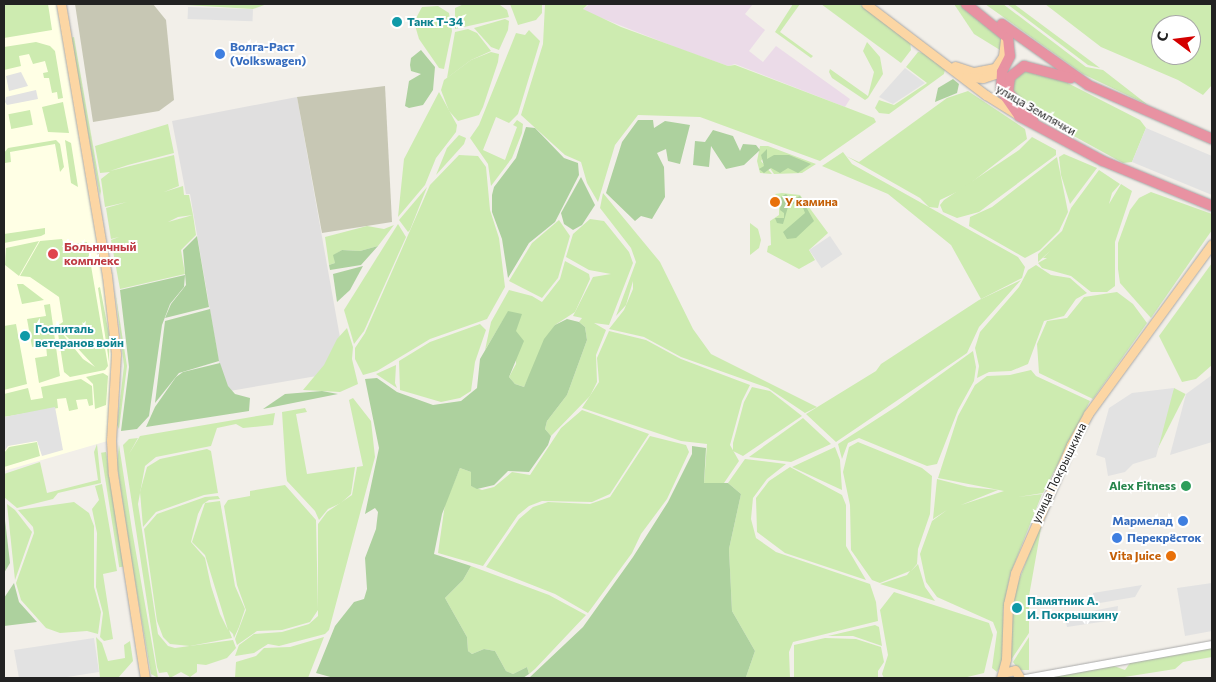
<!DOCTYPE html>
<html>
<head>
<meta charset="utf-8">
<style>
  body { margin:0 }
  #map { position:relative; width:1216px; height:682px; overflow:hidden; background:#f2efe9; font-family:Commissioner,sans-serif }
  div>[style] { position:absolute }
  .residential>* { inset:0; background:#e0dfdf }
  .industrial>* { inset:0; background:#ebdbe8 }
  .education>* { inset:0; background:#ffffe5 }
  .construction>* { inset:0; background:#c7c7b4 }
  .grass>* { inset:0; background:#cdebb0; transform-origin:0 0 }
  .forest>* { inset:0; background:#add19e }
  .parking>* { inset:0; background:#e2e2e2; transform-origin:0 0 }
  .roads { filter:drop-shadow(0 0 1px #a9a9a9) drop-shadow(0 0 1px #a9a9a9) }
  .minor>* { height:7px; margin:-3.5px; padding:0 3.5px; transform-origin:3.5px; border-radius:3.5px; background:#fff }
  .major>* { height:9px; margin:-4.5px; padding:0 4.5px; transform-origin:4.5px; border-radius:4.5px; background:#fcd6a4 }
  .highway>* { height:10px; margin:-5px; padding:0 5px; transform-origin:5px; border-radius:5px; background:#e892a2 }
  .dots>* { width:14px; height:14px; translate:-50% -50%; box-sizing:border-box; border:2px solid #fff; border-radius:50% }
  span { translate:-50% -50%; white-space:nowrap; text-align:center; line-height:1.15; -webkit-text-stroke:4px #fff; paint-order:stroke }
  .culture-label { font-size:12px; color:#0d838f; font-weight:700 }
  .left { translate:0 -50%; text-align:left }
  .shop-label { font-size:12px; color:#366cbe; font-weight:700 }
  .right { translate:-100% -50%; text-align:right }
  .street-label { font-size:12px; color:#222 }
  .food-label { font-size:12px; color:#c56008; font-weight:700 }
  .health-label { font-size:12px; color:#be3a42; font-weight:700 }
  .leisure-label { font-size:12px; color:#27864d; font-weight:700 }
  .frame { position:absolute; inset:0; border:5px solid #222; pointer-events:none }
  .north { position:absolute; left:1151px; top:15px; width:50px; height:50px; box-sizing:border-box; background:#fff; border:1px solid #a7a7a7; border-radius:50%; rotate:285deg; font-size:14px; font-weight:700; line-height:20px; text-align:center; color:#222 }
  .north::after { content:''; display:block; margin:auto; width:18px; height:22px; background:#d40000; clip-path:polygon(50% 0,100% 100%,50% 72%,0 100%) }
</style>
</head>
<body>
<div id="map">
  <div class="residential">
    <div style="clip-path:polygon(297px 97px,346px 371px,224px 392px,190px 194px,186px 194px,172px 121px)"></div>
  </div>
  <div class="industrial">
    <div style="clip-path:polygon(590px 4px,753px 4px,745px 14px,765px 30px,749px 51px,763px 62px,776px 46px,850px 99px,845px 107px,735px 64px,728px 66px,680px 49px,589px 13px,583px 9px)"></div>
  </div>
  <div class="education">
    <div style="clip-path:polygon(4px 4px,61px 4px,116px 354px,111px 440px,4px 471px)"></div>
  </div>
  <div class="construction">
    <div style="clip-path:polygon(75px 4px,153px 4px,166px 20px,174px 100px,159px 111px,93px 122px)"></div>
    <div style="clip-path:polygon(385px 86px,392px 222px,322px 233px,297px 97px)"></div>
  </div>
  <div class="grass">
    <div style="clip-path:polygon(4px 4px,48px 4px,52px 30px,4px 38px)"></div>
    <div style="clip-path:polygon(169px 4px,267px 4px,253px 9px)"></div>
    <div style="clip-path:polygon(464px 4px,500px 5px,507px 10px,509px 17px,455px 29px,455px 8px)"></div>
    <div style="clip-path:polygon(510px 4px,542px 4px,542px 13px,536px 20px,518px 25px)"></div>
    <div style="clip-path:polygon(545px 4px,588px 4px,583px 9px,621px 27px,728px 66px,735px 65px,874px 118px,876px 122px,820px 161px,700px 117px,638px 115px,615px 145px,598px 202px,587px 183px,581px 162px,565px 155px,521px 115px,543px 44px)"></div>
    <div style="clip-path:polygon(793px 4px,800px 4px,780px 32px,813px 56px,811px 58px,775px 32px)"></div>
    <div style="clip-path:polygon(821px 4px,859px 4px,910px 41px,911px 50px,901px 63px)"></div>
    <div style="clip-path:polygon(954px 4px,961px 4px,998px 34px,1003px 42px,1000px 50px,974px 34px)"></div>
    <div style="clip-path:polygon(985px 4px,1003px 4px,1086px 67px,1103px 70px,1148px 105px,1083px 74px)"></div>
    <div style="clip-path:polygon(1007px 4px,1014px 4px,1100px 68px,1088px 65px)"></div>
    <div style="clip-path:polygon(evenodd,1045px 4px,1212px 4px,1212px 85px,1203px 95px,1178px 80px,1101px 47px,1045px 4px,1161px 25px,1191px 25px,1191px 55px,1161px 55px,1161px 25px)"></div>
    <div style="clip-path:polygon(438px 6px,449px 13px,452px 31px,444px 69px,439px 68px,419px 39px,414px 22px,422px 7px)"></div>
    <div style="clip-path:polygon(505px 19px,509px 21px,508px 30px,499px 50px,491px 47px,474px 28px)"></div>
    <div style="clip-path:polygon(468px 29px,477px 33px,491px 51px,471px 60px,447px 78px,455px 32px)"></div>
    <div style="clip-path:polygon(529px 30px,540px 41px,518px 114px,509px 123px,496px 117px,483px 150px,505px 160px,517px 127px,513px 125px,517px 120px,523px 124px,522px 133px,512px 158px,491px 186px,488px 164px,470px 138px,479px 125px,516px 33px,525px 35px)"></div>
    <div style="clip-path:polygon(74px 37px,101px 191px,100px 196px,70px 38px)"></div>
    <div style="clip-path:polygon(36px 42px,50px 46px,55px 51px,63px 98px,58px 99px,57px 92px,52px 93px,49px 78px,44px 78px,43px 73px,48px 72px,45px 61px,33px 64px,29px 54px,19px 56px,21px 66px,4px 70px,4px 47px)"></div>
    <div style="clip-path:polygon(867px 42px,880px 57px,883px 74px,868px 98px,865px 100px,832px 78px,829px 72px,830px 69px,868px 96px,874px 72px,863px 51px)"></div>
    <div style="clip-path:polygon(491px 52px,499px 54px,498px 62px,483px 107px,479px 115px,458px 121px,449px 111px,441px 90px,444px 80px,471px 60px)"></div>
    <div style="clip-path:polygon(918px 52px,923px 53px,945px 69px,944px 74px,889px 114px,879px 113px,875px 108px,879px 100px,894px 105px,927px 83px,906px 67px)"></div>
    <div style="clip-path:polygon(1027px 69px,1054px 76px,1140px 120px,1146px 128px,1132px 162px,1123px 163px,1030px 112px,1012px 91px,1011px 83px)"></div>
    <div style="clip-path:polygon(968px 91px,1025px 129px,1027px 139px,963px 189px,940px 200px,938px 208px,929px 207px,920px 198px,846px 156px,859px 162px,947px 98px)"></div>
    <div style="clip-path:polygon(439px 92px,457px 125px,456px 132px,436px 158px,425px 185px,398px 217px,404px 159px)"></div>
    <div style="clip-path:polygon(63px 102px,69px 133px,48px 132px,42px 107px)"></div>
    <div style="left:30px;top:110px;width:15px;height:22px;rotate:79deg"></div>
    <div style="clip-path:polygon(168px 124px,174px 153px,128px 165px,110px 171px,174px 155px,179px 186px,164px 192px,183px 186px,184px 195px,189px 195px,193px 215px,178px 217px,168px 222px,193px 215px,196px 235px,181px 250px,185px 274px,120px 289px,111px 240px,119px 237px,111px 239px,106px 208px,127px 202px,105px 207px,101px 179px,110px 172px,100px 173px,95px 146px)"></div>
    <div style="clip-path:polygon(459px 135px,466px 138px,464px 144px,436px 175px,447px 148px)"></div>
    <div style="clip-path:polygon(1032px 137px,1056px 150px,1056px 155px,979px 212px,957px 218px,943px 212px,940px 205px,944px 200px,1019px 150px)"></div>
    <div style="clip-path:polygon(56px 140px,60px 144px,64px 167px,60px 172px,55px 144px,10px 152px,11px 162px,5px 163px,4px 153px,8px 148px)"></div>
    <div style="clip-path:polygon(65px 140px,71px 143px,78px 187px,71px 183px)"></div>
    <div style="clip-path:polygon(760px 146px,768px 146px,816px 164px,802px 173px,774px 174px,763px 158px,761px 161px,772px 174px,760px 173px,757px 161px)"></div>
    <div style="clip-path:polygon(843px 152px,852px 164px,1018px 257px,1025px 267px,1022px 278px,981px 299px,951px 245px,888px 194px,822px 166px)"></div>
    <div style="clip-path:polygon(1064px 154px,1097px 168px,1070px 204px,1061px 175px,1059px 157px)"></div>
    <div style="clip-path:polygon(459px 155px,478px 156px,486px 167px,490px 210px,499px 238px,505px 287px,487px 319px,430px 339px,377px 371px,363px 375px,355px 359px,355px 348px,365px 333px,430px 185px)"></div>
    <div style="clip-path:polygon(1057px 157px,1068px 212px,1059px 231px,1040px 250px,1025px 258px,969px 226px,970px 217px,992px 207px)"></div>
    <div style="clip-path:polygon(1099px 170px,1120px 184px,1112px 193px,1109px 204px,1121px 184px,1132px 191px,1115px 242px,1115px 286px,1107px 292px,1091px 292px,1071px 276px,1042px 268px,1038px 263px,1047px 258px,1043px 258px,1050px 251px,1038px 262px,1038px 254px,1062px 231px,1071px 208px)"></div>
    <div style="clip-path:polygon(427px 187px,410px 230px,408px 232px,399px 220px)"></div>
    <div style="clip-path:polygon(1151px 192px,1212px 214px,1212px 230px,1151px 318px,1120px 283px,1118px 269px,1118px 243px,1130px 210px,1139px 198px)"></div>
    <div style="clip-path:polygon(603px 193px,660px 262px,693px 329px,711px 354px,817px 407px,805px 413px,768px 388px,681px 357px,644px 337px,609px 329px,624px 310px,633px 289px,633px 281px,626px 305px,616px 316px,636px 262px,631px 248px,600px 208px)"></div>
    <div style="clip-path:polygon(782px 193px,800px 195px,828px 233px,809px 250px,815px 260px,799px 269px,767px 252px,768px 246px,771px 245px,770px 221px,779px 215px,779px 198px,775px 194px)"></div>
    <div style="clip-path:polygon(590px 219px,604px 221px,629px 252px,633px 263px,609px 325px,594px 323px,606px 330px,596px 355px,597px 382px,590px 396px,551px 436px,545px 429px,547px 421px,567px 395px,587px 340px,585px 327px,579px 322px,582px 318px,573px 316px,593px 277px,611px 274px,589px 270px,566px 257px,573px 234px)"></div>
    <div style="clip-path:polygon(559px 220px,570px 236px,558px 278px,542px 298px,509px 281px,532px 243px)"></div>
    <div style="clip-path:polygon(750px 223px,758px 229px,761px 240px,759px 248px,750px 255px)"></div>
    <div style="clip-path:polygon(398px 224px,406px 237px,364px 331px,354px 344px,344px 310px)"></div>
    <div style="clip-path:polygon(394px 225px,378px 246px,360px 251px,342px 250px,334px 255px,335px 263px,329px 265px,325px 237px,367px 226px,384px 229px)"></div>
    <div style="clip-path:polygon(45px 228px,45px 234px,41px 236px,4px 243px,4px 234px)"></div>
    <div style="clip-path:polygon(62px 239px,64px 245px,87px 242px,108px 366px,105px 370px,70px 377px,64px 372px,57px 327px,83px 359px,95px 367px,57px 326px,63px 322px,59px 297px,30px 277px,20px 276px,40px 241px)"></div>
    <div style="clip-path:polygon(39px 241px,19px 276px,5px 265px,6px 248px)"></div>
    <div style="clip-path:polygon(565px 261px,589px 274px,590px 279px,575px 312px,555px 325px,524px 387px,515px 384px,509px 377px,516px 364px,515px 331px,508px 312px,485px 350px,491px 322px,509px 290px,532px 296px,542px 302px,560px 279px)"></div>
    <div style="clip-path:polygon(1212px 263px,1212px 365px,1196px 379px,1182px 382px,1159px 336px)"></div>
    <div style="clip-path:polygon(1036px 265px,1051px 275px,1070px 278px,1087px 293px,1076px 299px,1064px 316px,1044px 321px,1028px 364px,1011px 371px,989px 372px,977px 378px,979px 366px,975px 348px,980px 332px,1019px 287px,1028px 270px)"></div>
    <div style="clip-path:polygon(1021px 280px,979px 327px,967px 353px,836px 442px,806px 414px,876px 371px,881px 364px,979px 300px)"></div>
    <div style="clip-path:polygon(17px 284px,23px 284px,44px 300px,22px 304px)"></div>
    <div style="clip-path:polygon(100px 287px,109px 334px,109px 362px,98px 288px)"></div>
    <div style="clip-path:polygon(115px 290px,127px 366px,119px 429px,117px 425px,124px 366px)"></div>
    <div style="clip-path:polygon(1117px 292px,1133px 304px,1147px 323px,1093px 399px,1039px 373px,1037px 344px,1047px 321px,1067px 318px,1084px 297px)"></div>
    <div style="clip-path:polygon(50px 304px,60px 376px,39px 383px,35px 358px,47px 356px,46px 345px,32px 347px,27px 319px,46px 316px,44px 305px)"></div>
    <div style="clip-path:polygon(16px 324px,27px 384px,4px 390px,4px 326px)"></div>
    <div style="clip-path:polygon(480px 324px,486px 330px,475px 362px,471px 391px,460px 398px,441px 402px,400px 390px,399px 361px,430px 342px)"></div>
    <div style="clip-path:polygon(347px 328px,353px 347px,352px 359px,358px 384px,340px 392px,303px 390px,324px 365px,337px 339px)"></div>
    <div style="clip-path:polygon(609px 331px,646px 340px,681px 359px,750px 385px,742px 401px,730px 445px,739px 461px,724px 483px,704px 483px,707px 444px,681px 441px,582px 408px,599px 382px,597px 358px)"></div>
    <div style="clip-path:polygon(973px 351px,976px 367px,974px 381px,958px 410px,937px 464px,927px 466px,859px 438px,848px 443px,842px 459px,838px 444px,897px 406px)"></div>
    <div style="clip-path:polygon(396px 365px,395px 383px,397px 388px,376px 374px)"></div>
    <div style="clip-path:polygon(1031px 370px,1036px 376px,1090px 401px,1043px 493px,1018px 497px,1042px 494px,1010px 575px,1003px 611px,1003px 662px,997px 672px,992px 668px,997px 632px,993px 622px,937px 597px,926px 582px,920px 554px,932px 521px,947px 510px,933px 519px,937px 479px,968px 487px,998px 490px,961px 505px,1004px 491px,938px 478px,958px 416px,975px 385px,987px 376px,1010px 375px)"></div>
    <div style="clip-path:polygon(103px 373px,108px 376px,106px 405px,95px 409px,93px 384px,86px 377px)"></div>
    <div style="clip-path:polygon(81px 379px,92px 386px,93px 405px,89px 406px,87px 399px,76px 400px,78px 409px,69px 411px,66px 398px,57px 399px,58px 408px,4px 417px,4px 394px,28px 388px,31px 400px,43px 398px,41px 387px)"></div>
    <div style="clip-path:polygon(752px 387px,770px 391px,802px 416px,743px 456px,733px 451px,733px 443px,744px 402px)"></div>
    <div style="left:1174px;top:388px;width:13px;height:71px;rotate:27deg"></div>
    <div style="clip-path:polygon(353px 398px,371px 421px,375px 457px,329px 630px,325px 634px,279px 646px,268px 644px,254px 653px,235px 656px,239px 645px,254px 634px,282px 632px,309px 624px,318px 616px,318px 524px,327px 512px,352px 495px,357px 467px,363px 466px,349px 400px)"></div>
    <div style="clip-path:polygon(305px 408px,307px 412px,296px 414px,307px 474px,355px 467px,351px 494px,341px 503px,328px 509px,319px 520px,315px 511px,287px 481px,286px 474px,282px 412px)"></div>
    <div style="clip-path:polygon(582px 410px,649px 434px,610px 494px,592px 502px,542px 501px,529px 506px,518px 515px,483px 566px,438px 553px,445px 504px,460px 468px,471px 472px,471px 486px,482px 490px,494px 487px,512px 472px,530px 475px,561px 428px)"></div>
    <div style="clip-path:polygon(275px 413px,273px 425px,243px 428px,236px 424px,217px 428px,211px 446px,156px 457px,145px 466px,138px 504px,158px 634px,168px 646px,175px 648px,233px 640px,236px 648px,227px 658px,206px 665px,197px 664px,197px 672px,190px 677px,181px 672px,170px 678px,167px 672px,159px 673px,157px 667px,123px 445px,129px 439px,138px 438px,129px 454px,140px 436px)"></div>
    <div style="clip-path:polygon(803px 418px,831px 444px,791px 462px,749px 457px)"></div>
    <div style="clip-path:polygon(650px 436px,686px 445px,689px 452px,667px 499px,641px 534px,632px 553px,588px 613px,555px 594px,486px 567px,519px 519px,533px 507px,548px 502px,590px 504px,610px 497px)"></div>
    <div style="clip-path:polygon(37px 442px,40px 456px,4px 467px,4px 453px,9px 447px)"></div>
    <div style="clip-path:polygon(858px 442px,922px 468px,932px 476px,930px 514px,918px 549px,917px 564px,911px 571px,918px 564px,925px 587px,935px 601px,880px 584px,907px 575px,910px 571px,880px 583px,872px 580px,851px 550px,850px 505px,843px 472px,849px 447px)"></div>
    <div style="clip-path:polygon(97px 444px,101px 483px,58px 493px,53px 499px,17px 508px,4px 497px,4px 474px,40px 462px,47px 493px,98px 480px,94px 452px)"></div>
    <div style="clip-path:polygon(119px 445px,132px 530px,158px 678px,151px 674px,131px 558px,117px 464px)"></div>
    <div style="clip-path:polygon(835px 447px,840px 460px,842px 490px,792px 467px)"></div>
    <div style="clip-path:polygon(207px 449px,211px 451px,218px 493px,204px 495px,156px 512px,143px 527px,140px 492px,147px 467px,160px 459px)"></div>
    <div style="left:106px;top:452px;width:116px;height:5px;rotate:81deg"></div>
    <div style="clip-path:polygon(745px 459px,786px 464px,767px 479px,753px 498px,751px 519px,756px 538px,776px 552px,870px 584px,876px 602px,878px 621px,793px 642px,789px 652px,790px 678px,741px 678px,746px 677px,755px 651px,732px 611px,729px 549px,741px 494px,728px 483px)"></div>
    <div style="clip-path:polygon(790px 467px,842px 495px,846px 505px,846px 546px,866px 580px,785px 553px,757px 532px,756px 498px,769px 481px)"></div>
    <div style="clip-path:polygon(102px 484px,117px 571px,103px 574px,113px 639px,104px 641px,100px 637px,103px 613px,96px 587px,97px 533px,92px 509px,99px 500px,95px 486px)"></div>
    <div style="clip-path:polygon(285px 485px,316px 520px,318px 610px,310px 622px,282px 630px,257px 631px,237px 645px,235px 639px,246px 610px,237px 585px,224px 506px,228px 500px,250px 496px,250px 491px)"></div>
    <div style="clip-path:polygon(218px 496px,220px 499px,209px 500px,203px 504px,198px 514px,191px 542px,205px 558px,211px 586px,220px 614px,228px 630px,205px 555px,192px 542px,205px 503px,220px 501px,235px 586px,245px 609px,239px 627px,234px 638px,233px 634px,229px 630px,232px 638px,190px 646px,170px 644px,163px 637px,157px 621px,144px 529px,157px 514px,205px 497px)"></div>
    <div style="clip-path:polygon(74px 502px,89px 513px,94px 526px,94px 587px,101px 612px,98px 634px,87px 631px,60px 633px,46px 628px,21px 600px,16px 583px,34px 533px,33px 527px,18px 510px)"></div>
    <div style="clip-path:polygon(7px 504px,15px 510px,32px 532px,15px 580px)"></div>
    <div style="clip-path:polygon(1043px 517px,1029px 596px,1029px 633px,1011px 660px,1009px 635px,1015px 591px)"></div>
    <div style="clip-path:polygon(471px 566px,549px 595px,586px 615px,535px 669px,529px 674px,527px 667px,513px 674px,506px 671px,495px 651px,484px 649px,472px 654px,468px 651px,467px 637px,445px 598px,463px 580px)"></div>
    <div style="clip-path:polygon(894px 592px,989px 623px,993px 635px,984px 673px,963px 678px,884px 678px,882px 674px,888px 655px,880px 610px)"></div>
    <div style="clip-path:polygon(875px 625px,879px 627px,882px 646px,853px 636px,828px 636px)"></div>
    <div style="clip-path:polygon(96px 637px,102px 643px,108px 661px,125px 658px,124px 645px,130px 641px,133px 661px,118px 678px,100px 678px)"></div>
    <div style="clip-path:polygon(324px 637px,308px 678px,235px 678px,236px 662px,256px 656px,264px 648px,290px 647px)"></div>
    <div style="clip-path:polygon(1029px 637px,1029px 670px,1019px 670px,1013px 662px)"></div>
    <div style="clip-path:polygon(825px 638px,856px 639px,881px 647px,884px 662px,878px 671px,878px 678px,794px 678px,794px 645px)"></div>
    <div style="clip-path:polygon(1212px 648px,1212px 657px,1183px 662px,1175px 669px,1118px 678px,1040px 678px,1114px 666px,1125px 670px,1130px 663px)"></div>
  </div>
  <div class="forest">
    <div style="clip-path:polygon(421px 50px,435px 67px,433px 90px,423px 105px,409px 108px,405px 106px,409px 81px,421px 74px,411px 71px,410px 65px,411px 58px)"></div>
    <div style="clip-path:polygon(953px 79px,959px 84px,957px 93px,935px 102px,938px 88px)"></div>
    <div style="clip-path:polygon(638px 120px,653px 120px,654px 128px,665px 121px,690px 125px,680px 164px,668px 161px,666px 149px,657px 153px,664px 167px,665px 197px,652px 219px,641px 216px,635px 221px,606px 193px,622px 142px)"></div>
    <div style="clip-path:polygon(526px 127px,535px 128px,564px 158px,578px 163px,579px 175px,555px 222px,529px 243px,508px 278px,502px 239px,492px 212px,492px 195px,494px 187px,516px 158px)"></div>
    <div style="clip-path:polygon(713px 130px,733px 136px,740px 151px,743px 144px,756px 145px,760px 150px,744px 165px,726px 169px,711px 146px,709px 167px,693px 165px,695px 141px,705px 142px)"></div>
    <div style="clip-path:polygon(767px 149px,767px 159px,774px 155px,789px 155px,811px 164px,798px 173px,788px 168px,780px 173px,771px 168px,764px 173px,759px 169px,764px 166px,761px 155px)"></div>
    <div style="clip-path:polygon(581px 177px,595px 205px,582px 225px,573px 230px,564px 224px,561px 213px)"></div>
    <div style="clip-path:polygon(786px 194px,792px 200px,800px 196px,814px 221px,796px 238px,787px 239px,783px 232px,805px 213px,800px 200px,788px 207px,783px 224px,777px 223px,775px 218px,784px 218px,784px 213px,780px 210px,781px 197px)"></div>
    <div style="clip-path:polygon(197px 236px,209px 307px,165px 318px,171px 304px,186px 285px,183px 250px)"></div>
    <div style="clip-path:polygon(378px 246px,361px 265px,330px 270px,329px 265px,335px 263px,333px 255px,342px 250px,360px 251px)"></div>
    <div style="clip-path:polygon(363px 266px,350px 290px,337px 302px,333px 274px)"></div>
    <div style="clip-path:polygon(185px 275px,184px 287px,170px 304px,162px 325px,149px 416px,137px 429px,121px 431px,129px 367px,120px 290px)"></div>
    <div style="clip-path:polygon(210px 309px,219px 361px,179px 373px,155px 403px,165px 321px)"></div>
    <div style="clip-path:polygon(508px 311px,522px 314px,516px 331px,524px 341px,509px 377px,515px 384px,524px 387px,544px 339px,555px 325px,567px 319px,579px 322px,585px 327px,587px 340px,567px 395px,547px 421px,545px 429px,551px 436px,548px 445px,529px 472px,508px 471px,494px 485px,477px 489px,471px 486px,471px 472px,460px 468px,442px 514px,434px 554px,471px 566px,463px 580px,445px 598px,467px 637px,468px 651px,472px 654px,484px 649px,495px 651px,506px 671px,513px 674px,527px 667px,529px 674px,523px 678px,334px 678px,316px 673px,335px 626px,354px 602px,364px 599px,367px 589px,365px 558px,376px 529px,378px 512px,375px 508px,365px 514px,379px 448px,365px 379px,377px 378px,397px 392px,433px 405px,461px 401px,477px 388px,480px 359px)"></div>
    <div style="clip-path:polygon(220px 363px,228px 386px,235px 394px,250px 398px,249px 411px,146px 427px,155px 407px,176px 377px,183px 372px)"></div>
    <div style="clip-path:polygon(322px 391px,338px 394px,263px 409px,285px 394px)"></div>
    <div style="clip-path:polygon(692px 446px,706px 448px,704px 483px,728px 483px,741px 494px,729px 549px,732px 611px,755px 651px,746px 677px,529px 678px,583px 627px,633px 557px,668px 502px,692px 454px)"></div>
    <div style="clip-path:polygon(4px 511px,10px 563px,4px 573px)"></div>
    <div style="clip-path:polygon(14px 583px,19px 602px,37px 622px,4px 626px,4px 598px)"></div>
  </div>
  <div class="parking">
    <div style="left:188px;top:7px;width:65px;height:12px;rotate:2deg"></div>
    <div style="clip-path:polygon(905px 68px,925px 83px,893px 104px,879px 97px)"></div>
    <div style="clip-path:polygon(21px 72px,28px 86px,9px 91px,6px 76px)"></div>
    <div style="clip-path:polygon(36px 90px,38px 99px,7px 105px,5px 102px,6px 97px)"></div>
    <div style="clip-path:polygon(1146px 128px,1212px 156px,1212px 195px,1132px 162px)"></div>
    <div style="left:830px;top:236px;width:22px;height:25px;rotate:56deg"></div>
    <div style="clip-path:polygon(1212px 375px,1212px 442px,1170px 455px,1186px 394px)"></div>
    <div style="clip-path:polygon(1174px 388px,1156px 457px,1133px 464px,1125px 472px,1108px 476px,1105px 458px,1096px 455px,1109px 408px,1132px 393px)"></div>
    <div style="clip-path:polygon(55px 407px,63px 450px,42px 456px,37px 441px,8px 446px,4px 452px,4px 417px)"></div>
    <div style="clip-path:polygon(1212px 583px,1212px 631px,1185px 636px,1177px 588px)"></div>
    <div style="clip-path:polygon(1142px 585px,1135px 597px,1094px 604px,1093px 593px)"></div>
    <div style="clip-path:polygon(1118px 606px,1117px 616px,1107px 621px,1067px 627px,1065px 616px)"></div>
    <div style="clip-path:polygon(94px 638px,99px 672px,61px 678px,19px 678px,14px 650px)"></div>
  </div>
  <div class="roads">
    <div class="minor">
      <div style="left:1025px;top:678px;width:190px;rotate:-10.3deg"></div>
    </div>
    <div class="major">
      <div style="left:61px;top:4px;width:276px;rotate:80.4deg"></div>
      <div style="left:107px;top:276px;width:79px;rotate:83.4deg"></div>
      <div style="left:116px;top:354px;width:86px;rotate:93.3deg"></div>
      <div style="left:111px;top:440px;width:34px;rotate:87deg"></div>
      <div style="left:113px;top:474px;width:206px;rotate:81.1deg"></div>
      <div style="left:866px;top:4px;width:151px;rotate:37.2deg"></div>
      <div style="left:986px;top:95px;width:39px;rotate:32deg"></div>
      <div style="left:955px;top:66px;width:20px;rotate:18deg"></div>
      <div style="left:974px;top:72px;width:21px;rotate:-11deg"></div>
      <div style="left:995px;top:68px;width:14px;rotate:-56deg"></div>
      <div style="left:1003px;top:56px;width:16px;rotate:-83deg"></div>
      <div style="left:966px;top:77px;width:17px;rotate:3deg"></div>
      <div style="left:983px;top:78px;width:20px;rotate:-18deg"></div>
      <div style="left:1003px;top:673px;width:12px;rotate:-14deg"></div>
      <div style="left:1015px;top:670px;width:9px;rotate:58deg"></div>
      <div style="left:1001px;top:678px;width:20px;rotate:-75deg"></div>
      <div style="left:1006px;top:659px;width:55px;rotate:-87.9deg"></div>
      <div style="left:1008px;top:604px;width:32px;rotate:-77deg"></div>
      <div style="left:1015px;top:573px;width:140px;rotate:-66.4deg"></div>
      <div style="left:1071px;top:445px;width:35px;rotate:-61deg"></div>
      <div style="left:1088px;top:414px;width:210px;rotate:-53.9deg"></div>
    </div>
    <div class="highway">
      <div style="left:966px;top:4px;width:54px;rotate:39deg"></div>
      <div style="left:1008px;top:38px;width:18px;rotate:84deg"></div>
      <div style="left:1010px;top:56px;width:18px;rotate:117deg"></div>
      <div style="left:1002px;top:72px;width:18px;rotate:93deg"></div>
      <div style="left:1001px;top:90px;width:32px;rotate:55deg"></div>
      <div style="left:1019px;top:116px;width:95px;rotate:28.2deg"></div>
      <div style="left:1103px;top:161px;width:118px;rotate:22.4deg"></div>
      <div style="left:1002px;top:24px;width:105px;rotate:35.3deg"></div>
      <div style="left:1088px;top:85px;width:135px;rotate:23.5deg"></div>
      <div style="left:1033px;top:120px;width:38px;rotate:-132deg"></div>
      <div style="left:1008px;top:92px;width:15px;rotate:-82deg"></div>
      <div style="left:1010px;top:77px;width:18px;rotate:-38deg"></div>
      <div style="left:1024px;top:66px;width:48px;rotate:14.6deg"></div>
    </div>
  </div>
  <div class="dots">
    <div style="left:397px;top:22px;background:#0f9aa8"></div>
    <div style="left:220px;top:54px;background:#3f7fe0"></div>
    <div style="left:775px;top:202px;background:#e8710a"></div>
    <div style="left:53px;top:254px;background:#e0444e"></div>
    <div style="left:25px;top:336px;background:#0f9aa8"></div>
    <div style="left:1186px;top:486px;background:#2e9e5b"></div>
    <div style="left:1183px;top:521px;background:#3f7fe0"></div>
    <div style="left:1117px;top:538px;background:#3f7fe0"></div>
    <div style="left:1171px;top:556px;background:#e8710a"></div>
    <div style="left:1017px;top:608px;background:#0f9aa8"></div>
  </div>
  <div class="culture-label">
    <span class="left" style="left:407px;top:22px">Танк Т-34</span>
    <span class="left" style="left:35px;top:336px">Госпиталь<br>ветеранов войн</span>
    <span class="left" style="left:1027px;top:608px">Памятник А.<br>И. Покрышкину</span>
  </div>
  <div class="shop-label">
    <span class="left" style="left:230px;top:54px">Волга-Раст<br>(Volkswagen)</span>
    <span class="right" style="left:1173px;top:521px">Мармелад</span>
    <span class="left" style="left:1127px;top:538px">Перекрёсток</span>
  </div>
  <div class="street-label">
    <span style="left:1036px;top:110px;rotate:30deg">улица Землячки</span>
    <span style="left:1059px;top:473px;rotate:-64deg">улица Покрышкина</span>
  </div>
  <div class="food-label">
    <span class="left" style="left:785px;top:202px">У камина</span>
    <span class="right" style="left:1161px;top:556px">Vita Juice</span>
  </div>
  <div class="health-label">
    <span class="left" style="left:64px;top:254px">Больничный<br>комплекс</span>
  </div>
  <div class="leisure-label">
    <span class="right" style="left:1176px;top:486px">Alex Fitness</span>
  </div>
  <div class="frame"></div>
  <div class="north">С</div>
</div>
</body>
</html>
